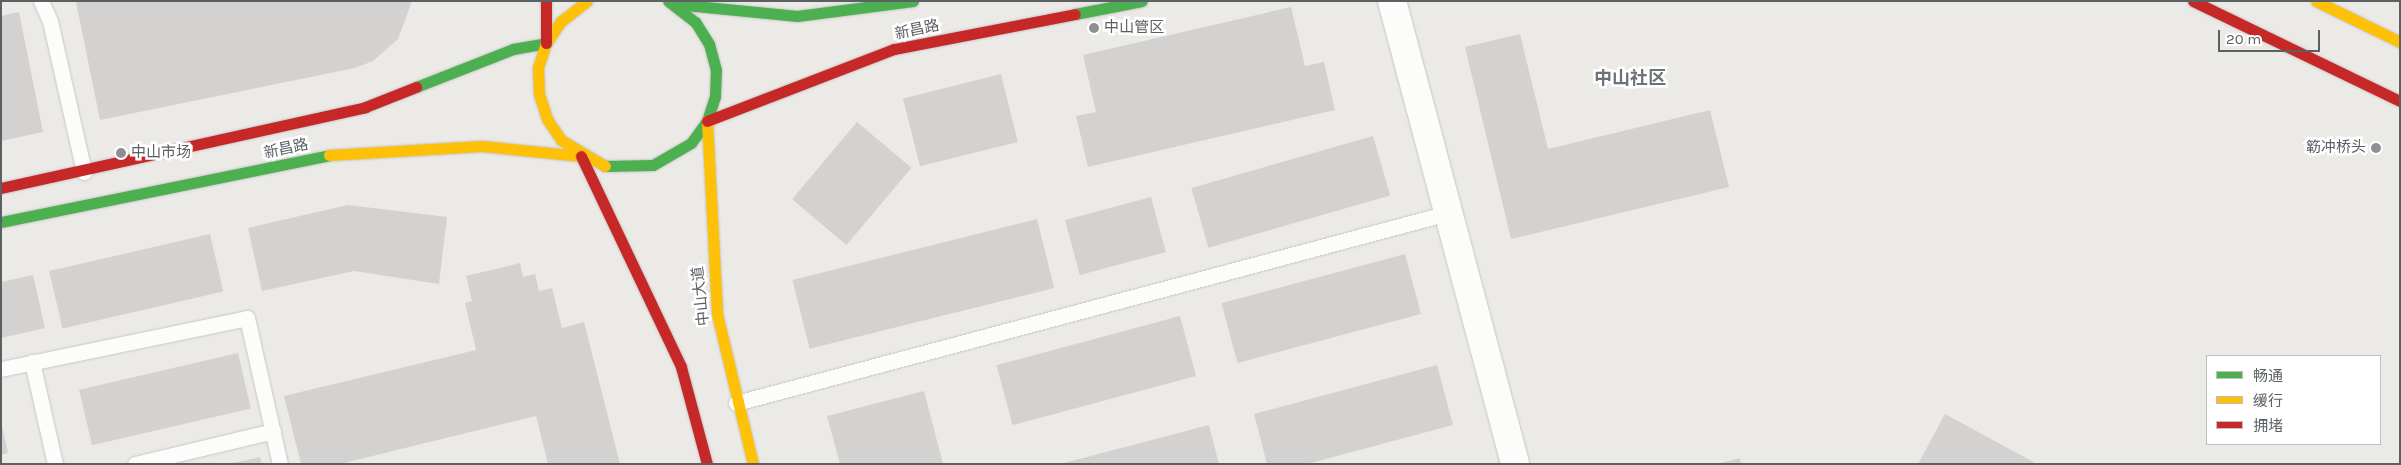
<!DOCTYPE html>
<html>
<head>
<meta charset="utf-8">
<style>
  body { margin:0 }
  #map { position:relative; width:2401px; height:465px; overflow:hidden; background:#ebeae6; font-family:Karla,"Noto Sans SC",sans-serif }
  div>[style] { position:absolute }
  .building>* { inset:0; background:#d3d2d0; transform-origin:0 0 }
  .roads { filter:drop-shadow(0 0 1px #c7c7c7) drop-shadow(0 0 1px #c7c7c7) }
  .lane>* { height:15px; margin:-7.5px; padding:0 7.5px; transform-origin:7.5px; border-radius:7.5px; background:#fcfcfb }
  .street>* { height:28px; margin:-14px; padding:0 14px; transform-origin:14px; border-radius:14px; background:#fcfcfb }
  .fast>* { height:11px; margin:-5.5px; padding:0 5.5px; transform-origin:5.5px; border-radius:5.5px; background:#4caf50 }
  .slow>* { height:11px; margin:-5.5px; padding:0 5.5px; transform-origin:5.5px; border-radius:5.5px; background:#ffc107 }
  .jam>* { height:11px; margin:-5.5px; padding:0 5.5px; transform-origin:5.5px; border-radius:5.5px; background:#c62828 }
  .dots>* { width:14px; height:14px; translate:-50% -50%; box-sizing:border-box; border:2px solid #fff; border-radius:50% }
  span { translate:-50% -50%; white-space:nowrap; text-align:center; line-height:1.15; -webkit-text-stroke:5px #fff; paint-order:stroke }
  .poi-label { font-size:15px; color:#5b6064 }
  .left { translate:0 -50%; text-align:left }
  .right { translate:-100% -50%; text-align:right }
  .street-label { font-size:15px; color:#5b6064 }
  .quarter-label { font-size:18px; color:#6c7276; font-weight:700 }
  .frame { position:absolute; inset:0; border:2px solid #5b6064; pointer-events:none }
  .legend { position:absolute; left:2206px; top:355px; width:175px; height:90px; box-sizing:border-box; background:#fff; border:1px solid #bdbfc1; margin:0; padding:6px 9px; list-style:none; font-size:15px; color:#5b6064 }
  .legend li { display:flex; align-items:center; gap:10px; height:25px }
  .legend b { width:25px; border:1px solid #bdbfc1 }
  .scale { position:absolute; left:2218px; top:30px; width:102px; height:22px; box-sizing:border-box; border:2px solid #5b6064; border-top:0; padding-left:6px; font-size:15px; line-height:18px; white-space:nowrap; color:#5b6064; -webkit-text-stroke:4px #fff; paint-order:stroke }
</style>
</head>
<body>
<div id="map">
  <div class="building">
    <div style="clip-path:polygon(79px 1px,412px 1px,398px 39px,373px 61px,355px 68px,100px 120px,76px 2px)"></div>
    <div style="clip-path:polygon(1291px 7px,1305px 66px,1324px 62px,1335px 110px,1088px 167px,1076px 116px,1096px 112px,1083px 55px)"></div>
    <div style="clip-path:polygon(19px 12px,43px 132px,1px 141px,1px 16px)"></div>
    <div style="clip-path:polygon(1520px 34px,1548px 149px,1710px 110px,1729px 187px,1511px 239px,1465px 47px)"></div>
    <div style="left:1001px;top:74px;width:70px;height:101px;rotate:76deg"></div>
    <div style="left:857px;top:122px;width:71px;height:101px;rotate:40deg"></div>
    <div style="left:1373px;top:136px;width:62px;height:189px;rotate:74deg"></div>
    <div style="left:1151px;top:197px;width:57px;height:89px;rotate:75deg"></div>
    <div style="clip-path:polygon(348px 205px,447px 217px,439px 284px,354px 271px,262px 291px,248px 228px)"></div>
    <div style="left:1037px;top:219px;width:71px;height:252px;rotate:76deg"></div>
    <div style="left:210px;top:234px;width:59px;height:165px;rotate:77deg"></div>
    <div style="left:1405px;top:254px;width:62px;height:190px;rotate:75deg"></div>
    <div style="clip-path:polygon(520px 263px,523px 277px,535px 274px,539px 291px,552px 288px,562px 328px,584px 322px,620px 464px,548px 464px,536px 416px,340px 464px,301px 464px,284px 396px,476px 350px,465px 303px,472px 301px,466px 276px)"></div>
    <div style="clip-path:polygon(33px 275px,45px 328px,1px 338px,1px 282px)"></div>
    <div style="left:1180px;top:316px;width:62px;height:190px;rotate:75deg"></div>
    <div style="left:238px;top:353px;width:57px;height:163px;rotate:77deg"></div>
    <div style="clip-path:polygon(1437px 365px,1453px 425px,1307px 464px,1267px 464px,1254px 414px)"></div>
    <div style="clip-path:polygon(924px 391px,943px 464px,840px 464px,827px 416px)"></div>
    <div style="clip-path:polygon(1945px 414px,2037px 464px,1918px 464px)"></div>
    <div style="clip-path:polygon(1209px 425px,1219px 464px,1064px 464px,1064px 463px)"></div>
    <div style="clip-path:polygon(2px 426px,8px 453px,1px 455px,1px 427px)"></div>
    <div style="clip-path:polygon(260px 457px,262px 464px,233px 464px,233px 463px)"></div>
    <div style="clip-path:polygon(1740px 458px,1741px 464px,1721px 464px,1721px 463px)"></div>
  </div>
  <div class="roads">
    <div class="lane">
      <div style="left:41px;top:1px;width:22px;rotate:66deg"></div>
      <div style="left:50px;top:21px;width:155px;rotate:77.3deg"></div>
      <div style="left:32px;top:362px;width:105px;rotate:77.3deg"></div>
      <div style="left:1px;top:369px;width:251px;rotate:-11.7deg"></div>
      <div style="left:247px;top:318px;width:150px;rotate:77.3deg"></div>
      <div style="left:736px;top:403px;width:737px;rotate:-14.94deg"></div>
      <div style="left:135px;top:464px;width:142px;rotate:-13.4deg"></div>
    </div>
    <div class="street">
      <div style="left:1392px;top:1px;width:479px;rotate:75.1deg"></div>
    </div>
    <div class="fast">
      <div style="left:675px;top:4px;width:123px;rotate:5.6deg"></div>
      <div style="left:797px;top:16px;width:117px;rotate:-7.4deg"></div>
      <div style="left:1075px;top:14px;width:68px;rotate:-11deg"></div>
      <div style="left:416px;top:87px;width:104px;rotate:-21.4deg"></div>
      <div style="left:513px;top:49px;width:34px;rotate:-10deg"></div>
      <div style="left:605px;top:166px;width:48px;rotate:-1.2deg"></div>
      <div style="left:653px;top:165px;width:44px;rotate:-30.1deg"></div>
      <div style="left:691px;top:143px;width:27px;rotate:-54deg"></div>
      <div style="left:707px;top:121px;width:26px;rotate:-72deg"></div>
      <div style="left:715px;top:96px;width:26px;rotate:-88deg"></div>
      <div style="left:716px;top:70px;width:27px;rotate:-105deg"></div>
      <div style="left:709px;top:44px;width:26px;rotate:-122deg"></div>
      <div style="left:695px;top:22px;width:34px;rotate:-142deg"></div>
      <div style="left:1px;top:222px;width:335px;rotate:-11.5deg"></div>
    </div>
    <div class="slow">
      <div style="left:587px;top:1px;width:33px;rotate:142deg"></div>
      <div style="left:561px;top:21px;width:27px;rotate:124deg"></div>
      <div style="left:546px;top:43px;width:26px;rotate:108deg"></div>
      <div style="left:538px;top:68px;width:26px;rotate:88deg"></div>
      <div style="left:539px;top:94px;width:26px;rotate:72deg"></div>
      <div style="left:547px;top:119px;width:25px;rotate:56deg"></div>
      <div style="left:561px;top:140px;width:51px;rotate:30.6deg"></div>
      <div style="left:2316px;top:1px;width:93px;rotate:26deg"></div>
      <div style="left:707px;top:121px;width:193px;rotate:87deg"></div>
      <div style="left:717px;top:314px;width:154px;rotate:76.5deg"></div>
      <div style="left:329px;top:155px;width:153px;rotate:-3.4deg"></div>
      <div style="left:482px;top:146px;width:100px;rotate:5.8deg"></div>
    </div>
    <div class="jam">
      <div style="left:546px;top:1px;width:42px;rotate:90deg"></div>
      <div style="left:2193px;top:1px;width:230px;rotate:25.8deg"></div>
      <div style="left:707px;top:121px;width:200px;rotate:-21.1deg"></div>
      <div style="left:894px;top:49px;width:184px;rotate:-10.9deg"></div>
      <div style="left:581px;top:156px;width:233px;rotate:64.6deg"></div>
      <div style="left:681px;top:367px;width:100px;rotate:75deg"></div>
      <div style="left:1px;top:188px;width:373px;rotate:-12.5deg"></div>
      <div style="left:365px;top:107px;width:55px;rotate:-21.4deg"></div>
    </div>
  </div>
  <div class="dots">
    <div style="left:1094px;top:28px;background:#8d9092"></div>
    <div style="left:2376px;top:148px;background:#8d9092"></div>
    <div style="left:121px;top:153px;background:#8d9092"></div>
  </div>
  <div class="poi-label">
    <span class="left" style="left:1104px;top:28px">中山管区</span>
    <span class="right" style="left:2366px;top:148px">簕冲桥头</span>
    <span class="left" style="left:131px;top:153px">中山市场</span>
  </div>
  <div class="street-label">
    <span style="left:917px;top:30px;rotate:-12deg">新昌路</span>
    <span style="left:286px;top:149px;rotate:-12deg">新昌路</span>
    <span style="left:701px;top:296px;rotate:-96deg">中山大道</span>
  </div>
  <div class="quarter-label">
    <span style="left:1630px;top:78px">中山社区</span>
  </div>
  <div class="frame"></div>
  <ul class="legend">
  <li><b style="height:6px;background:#4caf50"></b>畅通</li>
  <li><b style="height:6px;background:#ffc107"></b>缓行</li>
  <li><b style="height:6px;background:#c62828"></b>拥堵</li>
  </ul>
  <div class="scale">20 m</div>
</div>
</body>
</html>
